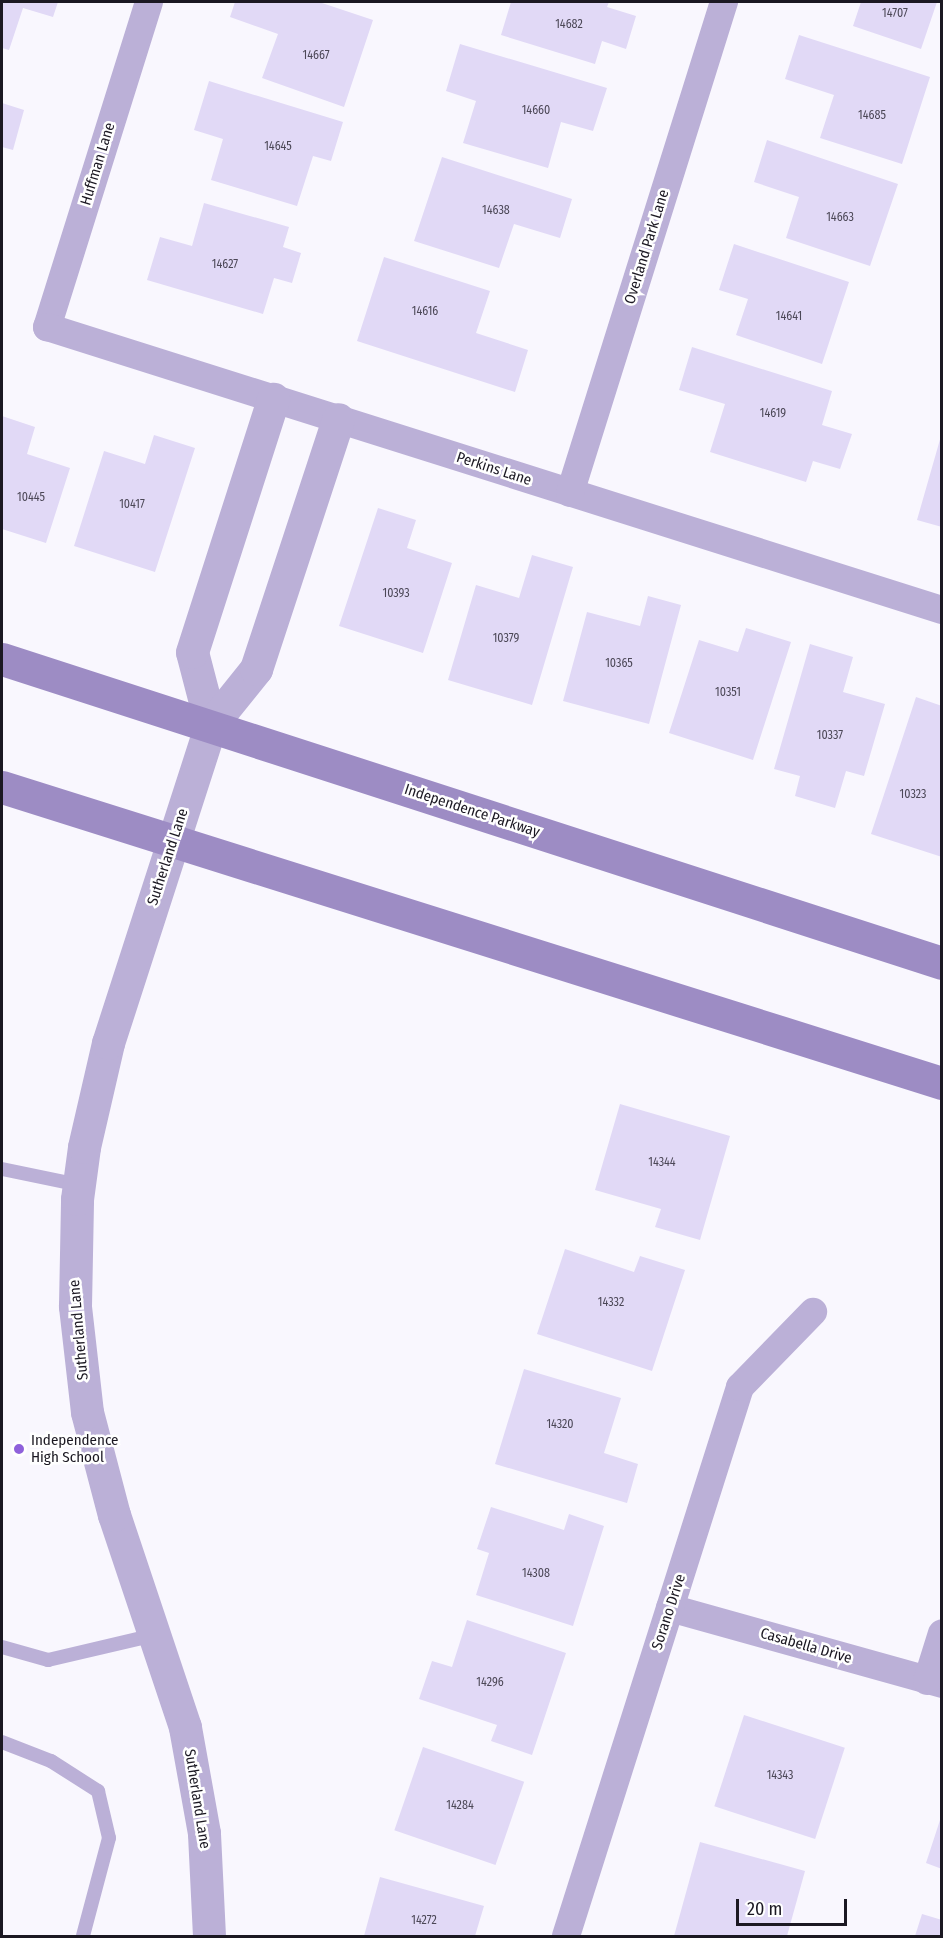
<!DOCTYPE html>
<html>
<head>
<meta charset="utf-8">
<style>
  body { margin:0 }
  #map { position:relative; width:943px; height:1938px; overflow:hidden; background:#f9f7fe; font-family:"Fira Sans Condensed",sans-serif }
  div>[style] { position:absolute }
  .building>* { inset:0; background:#e1d9f6; transform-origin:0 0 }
  .service>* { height:14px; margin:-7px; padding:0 7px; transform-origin:7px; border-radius:7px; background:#bbb0d7 }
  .minor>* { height:28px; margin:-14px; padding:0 14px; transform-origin:14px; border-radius:14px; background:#bbb0d7 }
  .tertiary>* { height:33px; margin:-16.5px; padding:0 16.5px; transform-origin:16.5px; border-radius:16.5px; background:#bbb0d7 }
  .secondary>* { height:33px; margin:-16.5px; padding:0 16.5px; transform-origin:16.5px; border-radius:16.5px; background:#9d8cc4 }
  .dots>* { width:16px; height:16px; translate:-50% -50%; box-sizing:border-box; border:3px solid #fff; border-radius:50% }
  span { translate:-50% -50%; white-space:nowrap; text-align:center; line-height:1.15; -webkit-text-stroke:5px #fff; paint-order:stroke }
  .number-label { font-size:12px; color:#4c4857 }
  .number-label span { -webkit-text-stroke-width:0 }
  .street-label { font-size:15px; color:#1b1822 }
  .poi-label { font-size:15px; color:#1b1822 }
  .left { translate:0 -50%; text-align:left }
  .frame { position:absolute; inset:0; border:3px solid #1b1822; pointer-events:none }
  .scale { position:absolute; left:736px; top:1899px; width:111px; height:27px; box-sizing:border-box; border:3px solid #1b1822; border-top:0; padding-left:8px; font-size:18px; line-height:21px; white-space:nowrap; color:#1b1822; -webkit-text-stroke:4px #fff; paint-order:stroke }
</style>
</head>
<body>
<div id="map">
  <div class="building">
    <div style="clip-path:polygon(2px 2px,58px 2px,53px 17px,23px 8px,9px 50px,2px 48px)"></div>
    <div style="clip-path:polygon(235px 2px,319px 2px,373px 20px,344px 107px,262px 78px,278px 34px,230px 17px)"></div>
    <div style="clip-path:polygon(511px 2px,609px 2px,607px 7px,636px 16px,626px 49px,602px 41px,595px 64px,501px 35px)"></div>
    <div style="clip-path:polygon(861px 2px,937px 2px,921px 49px,853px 26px)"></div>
    <div style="clip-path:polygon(799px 35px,930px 77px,902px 164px,820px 138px,834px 95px,785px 79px)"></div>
    <div style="clip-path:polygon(460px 44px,607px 88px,593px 131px,561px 122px,548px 168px,463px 143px,476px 101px,446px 91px)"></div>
    <div style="clip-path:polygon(209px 81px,343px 122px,331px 161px,313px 156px,297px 206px,211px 180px,223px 139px,194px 130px)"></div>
    <div style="clip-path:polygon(2px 103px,24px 110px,13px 150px,2px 147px)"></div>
    <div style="clip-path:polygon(767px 140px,898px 184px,870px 266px,786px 238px,799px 197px,754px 182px)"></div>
    <div style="clip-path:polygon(442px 157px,572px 199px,560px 238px,514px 224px,499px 268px,414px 241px)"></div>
    <div style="clip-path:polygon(204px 203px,289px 227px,283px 247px,301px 253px,292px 283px,274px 278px,263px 314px,147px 280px,160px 237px,192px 246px)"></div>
    <div style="clip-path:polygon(734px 244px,849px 282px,822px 364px,736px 335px,748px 299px,719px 290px)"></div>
    <div style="clip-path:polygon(384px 257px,490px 291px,476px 333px,528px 350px,515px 392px,357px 341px)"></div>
    <div style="clip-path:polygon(692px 347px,832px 391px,822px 425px,852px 434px,840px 469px,813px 461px,806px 482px,710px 452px,725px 404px,679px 390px)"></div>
    <div style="clip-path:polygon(2px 416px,35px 427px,27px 454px,70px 468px,46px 543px,2px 529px)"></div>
    <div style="clip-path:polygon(154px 435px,195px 448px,155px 572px,74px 546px,104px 451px,145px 464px)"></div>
    <div style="clip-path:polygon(941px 436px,942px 436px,942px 527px,917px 520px)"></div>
    <div style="clip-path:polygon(378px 508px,416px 520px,407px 548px,452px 563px,423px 653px,339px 626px)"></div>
    <div style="clip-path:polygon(532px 555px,573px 567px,532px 705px,448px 680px,476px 585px,519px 598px)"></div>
    <div style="clip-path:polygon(648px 596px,681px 605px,649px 724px,563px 701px,587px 612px,640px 626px)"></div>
    <div style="clip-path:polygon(746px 628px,791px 642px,753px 760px,669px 733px,699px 640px,738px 652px)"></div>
    <div style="clip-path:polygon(810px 644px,853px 657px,843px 692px,885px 704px,864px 776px,846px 771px,835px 808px,795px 796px,800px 776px,774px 769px)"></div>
    <div style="clip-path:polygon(916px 697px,942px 706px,942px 857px,871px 834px)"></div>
    <div style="clip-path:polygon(620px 1104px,730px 1136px,700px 1240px,655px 1227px,661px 1209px,595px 1190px)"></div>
    <div style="clip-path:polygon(565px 1249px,634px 1272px,640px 1256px,685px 1270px,652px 1371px,537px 1334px)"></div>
    <div style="clip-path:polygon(524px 1369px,621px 1398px,604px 1453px,638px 1464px,627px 1503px,495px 1464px)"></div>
    <div style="clip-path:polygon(491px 1507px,564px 1530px,569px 1514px,604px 1526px,573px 1626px,476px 1595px,489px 1553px,477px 1549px)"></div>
    <div style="clip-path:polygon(467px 1620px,566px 1653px,532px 1755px,491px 1741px,497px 1725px,419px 1699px,432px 1661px,452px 1667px)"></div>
    <div style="left:744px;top:1715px;width:106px;height:96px;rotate:18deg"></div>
    <div style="left:423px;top:1747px;width:107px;height:88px;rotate:19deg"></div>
    <div style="clip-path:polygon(941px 1817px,942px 1817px,942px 1869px,926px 1863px)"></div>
    <div style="clip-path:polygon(700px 1842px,805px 1871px,787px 1936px,674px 1936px)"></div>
    <div style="clip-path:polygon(380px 1877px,484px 1906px,475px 1936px,364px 1936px)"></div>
    <div style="clip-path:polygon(922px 1914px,942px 1920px,942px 1936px,915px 1936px)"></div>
  </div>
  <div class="service">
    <div style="left:2px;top:1169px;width:79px;rotate:11.7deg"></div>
    <div style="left:2px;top:1647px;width:48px;rotate:15.8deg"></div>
    <div style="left:48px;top:1660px;width:110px;rotate:-13.2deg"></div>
    <div style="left:2px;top:1742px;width:53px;rotate:21.2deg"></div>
    <div style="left:51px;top:1761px;width:56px;rotate:32.6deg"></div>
    <div style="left:98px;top:1791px;width:48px;rotate:76.8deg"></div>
    <div style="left:109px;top:1838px;width:101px;rotate:104.9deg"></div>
  </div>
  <div class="minor">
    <div style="left:149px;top:2px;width:341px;rotate:107.4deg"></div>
    <div style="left:47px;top:327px;width:939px;rotate:17.55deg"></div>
    <div style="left:570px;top:493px;width:515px;rotate:-72.59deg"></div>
    <div style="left:670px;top:1608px;width:282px;rotate:15.6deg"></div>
    <div style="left:927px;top:1681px;width:50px;rotate:-72.6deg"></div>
    <div style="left:566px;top:1936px;width:576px;rotate:-72.41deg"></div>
    <div style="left:740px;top:1387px;width:105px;rotate:-45.8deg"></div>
  </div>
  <div class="tertiary">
    <div style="left:211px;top:725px;width:75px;rotate:-104.6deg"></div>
    <div style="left:192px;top:652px;width:266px;rotate:-72.2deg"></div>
    <div style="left:209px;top:1936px;width:103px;rotate:-92.8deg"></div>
    <div style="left:204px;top:1833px;width:108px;rotate:-100.2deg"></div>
    <div style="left:185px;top:1727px;width:224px;rotate:-108.5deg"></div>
    <div style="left:114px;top:1515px;width:106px;rotate:-104.7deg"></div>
    <div style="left:87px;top:1412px;width:107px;rotate:-96.5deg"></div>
    <div style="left:75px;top:1306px;width:107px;rotate:-88.9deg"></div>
    <div style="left:77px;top:1199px;width:52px;rotate:-82.3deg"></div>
    <div style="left:84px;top:1147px;width:107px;rotate:-77deg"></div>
    <div style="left:108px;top:1043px;width:334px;rotate:-72.1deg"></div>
    <div style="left:211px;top:725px;width:72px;rotate:-51.2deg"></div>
    <div style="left:256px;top:669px;width:263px;rotate:-71.8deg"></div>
  </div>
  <div class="secondary">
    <div style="left:2px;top:659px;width:988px;rotate:17.92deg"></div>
    <div style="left:2px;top:787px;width:986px;rotate:17.48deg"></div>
  </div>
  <div class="dots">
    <div style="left:19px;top:1449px;background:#8f61db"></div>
  </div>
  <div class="number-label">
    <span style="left:895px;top:14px">14707</span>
    <span style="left:569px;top:25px">14682</span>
    <span style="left:316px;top:56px">14667</span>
    <span style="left:536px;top:111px">14660</span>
    <span style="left:872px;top:116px">14685</span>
    <span style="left:278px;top:147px">14645</span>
    <span style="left:496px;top:211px">14638</span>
    <span style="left:840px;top:218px">14663</span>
    <span style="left:225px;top:265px">14627</span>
    <span style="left:425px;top:312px">14616</span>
    <span style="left:789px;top:317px">14641</span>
    <span style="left:773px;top:414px">14619</span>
    <span style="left:31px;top:498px">10445</span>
    <span style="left:132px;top:505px">10417</span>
    <span style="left:396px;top:594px">10393</span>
    <span style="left:506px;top:639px">10379</span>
    <span style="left:619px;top:664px">10365</span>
    <span style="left:728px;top:693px">10351</span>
    <span style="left:830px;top:736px">10337</span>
    <span style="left:913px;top:795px">10323</span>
    <span style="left:662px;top:1163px">14344</span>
    <span style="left:611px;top:1303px">14332</span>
    <span style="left:560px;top:1425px">14320</span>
    <span style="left:536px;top:1574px">14308</span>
    <span style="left:490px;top:1683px">14296</span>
    <span style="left:780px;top:1776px">14343</span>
    <span style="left:460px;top:1806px">14284</span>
    <span style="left:424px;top:1921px">14272</span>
  </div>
  <div class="street-label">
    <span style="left:98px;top:164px;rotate:-73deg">Huffman Lane</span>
    <span style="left:647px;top:247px;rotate:-73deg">Overland Park Lane</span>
    <span style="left:494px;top:469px;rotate:18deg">Perkins Lane</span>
    <span style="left:472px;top:811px;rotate:18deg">Independence Parkway</span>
    <span style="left:168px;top:857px;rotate:-72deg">Sutherland Lane</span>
    <span style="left:79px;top:1330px;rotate:-95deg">Sutherland Lane</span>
    <span style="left:669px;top:1612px;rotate:-72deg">Sorano Drive</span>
    <span style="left:806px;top:1646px;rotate:16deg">Casabella Drive</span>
    <span style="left:197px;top:1799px;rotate:81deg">Sutherland Lane</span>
  </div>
  <div class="poi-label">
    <span class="left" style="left:31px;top:1449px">Independence<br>High School</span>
  </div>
  <div class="frame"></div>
  <div class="scale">20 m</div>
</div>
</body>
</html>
